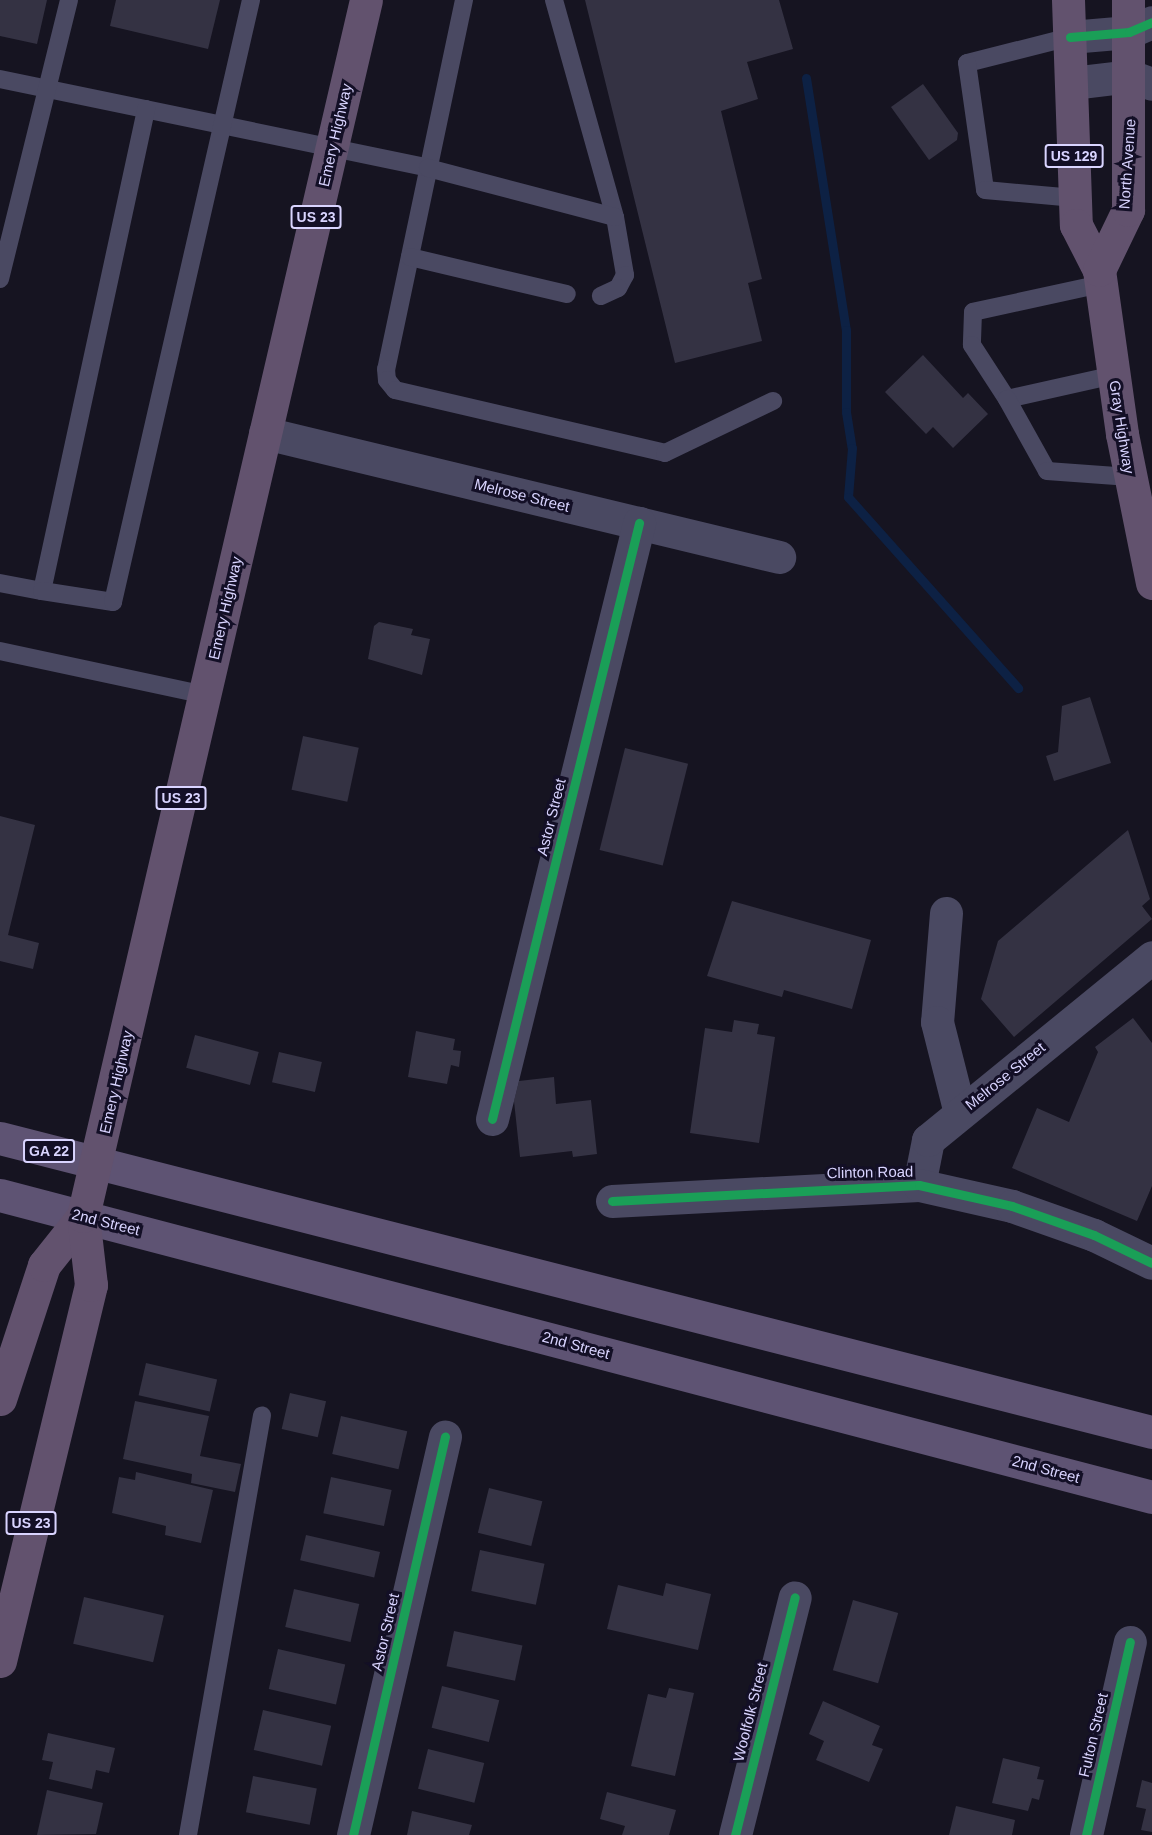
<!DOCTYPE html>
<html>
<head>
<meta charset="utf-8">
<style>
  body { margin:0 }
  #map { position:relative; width:1152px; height:1835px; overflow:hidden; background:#161421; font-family:Helvetica,sans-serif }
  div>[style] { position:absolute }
  .stream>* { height:9px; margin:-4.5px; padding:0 4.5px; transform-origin:4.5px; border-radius:4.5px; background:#0d2144 }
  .building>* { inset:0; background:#343243; transform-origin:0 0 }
  .service>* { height:18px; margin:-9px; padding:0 9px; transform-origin:9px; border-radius:9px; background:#4a4962 }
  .minor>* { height:33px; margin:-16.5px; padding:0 16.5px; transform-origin:16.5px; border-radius:16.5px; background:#4a4962 }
  .primary>* { height:33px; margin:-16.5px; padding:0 16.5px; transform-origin:16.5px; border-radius:16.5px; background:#5e5373 }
  .trunk>* { height:33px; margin:-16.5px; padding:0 16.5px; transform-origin:16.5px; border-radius:16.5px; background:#62526e }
  .cycleway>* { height:9px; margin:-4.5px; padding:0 4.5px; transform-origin:4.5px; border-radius:4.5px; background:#1a9f57 }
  span { translate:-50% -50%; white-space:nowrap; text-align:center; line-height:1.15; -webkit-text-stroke:6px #130f26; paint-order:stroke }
  .shield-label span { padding:2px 4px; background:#130f26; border:2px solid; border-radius:4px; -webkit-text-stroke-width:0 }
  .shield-label { font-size:14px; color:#d9d4ff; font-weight:700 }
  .street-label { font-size:15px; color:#d9d4ff }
</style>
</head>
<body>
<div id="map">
  <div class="stream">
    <div style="left:806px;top:78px;width:255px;rotate:81deg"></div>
    <div style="left:846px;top:330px;width:82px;rotate:90deg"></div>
    <div style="left:846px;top:412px;width:36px;rotate:81deg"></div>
    <div style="left:852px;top:448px;width:49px;rotate:94.7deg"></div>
    <div style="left:848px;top:497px;width:256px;rotate:48.3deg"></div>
  </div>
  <div class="building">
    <div style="clip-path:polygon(0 0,47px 0,37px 44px,0 36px)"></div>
    <div style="clip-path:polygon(116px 0,220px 0,208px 49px,110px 26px)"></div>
    <div style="clip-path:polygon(585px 0,779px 0,793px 49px,747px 62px,758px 99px,721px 111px,762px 279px,748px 283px,762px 341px,675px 363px)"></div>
    <div style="clip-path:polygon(923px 84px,958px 133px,957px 140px,929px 160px,891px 107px)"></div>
    <div style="clip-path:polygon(923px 355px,963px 398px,968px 393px,988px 414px,953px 448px,933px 427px,926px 434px,885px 392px)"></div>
    <div style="clip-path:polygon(379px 622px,413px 629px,411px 635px,430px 639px,422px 675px,368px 659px,374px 626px)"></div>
    <div style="clip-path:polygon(1090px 697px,1111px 763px,1054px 781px,1046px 756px,1058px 752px,1062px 706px)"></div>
    <div style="left:303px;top:736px;width:57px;height:55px;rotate:12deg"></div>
    <div style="left:625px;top:748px;width:65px;height:105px;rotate:14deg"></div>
    <div style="clip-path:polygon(0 816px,35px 825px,8px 935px,39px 943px,33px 969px,0 961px)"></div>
    <div style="clip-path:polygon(1128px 830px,1150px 899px,1142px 906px,1152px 919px,1014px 1037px,981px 999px,998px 941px)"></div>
    <div style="clip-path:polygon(732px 901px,871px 940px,852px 1009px,784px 990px,782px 997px,707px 976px)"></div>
    <div style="clip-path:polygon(1133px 1018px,1152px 1043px,1152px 1186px,1137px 1221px,1012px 1168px,1037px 1108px,1069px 1122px,1098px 1052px,1095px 1047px)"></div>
    <div style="clip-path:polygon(734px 1020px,759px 1024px,757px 1034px,775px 1037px,759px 1143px,690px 1133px,705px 1028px,732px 1032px)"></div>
    <div style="clip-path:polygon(416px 1031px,455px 1039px,453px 1050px,461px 1051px,459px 1067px,451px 1065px,447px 1084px,408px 1077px)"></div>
    <div style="left:195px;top:1035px;width:66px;height:34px;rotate:15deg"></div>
    <div style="left:279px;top:1052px;width:44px;height:31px;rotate:13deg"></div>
    <div style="clip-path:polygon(554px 1077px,556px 1104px,591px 1100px,597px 1154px,573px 1157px,572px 1151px,520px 1157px,514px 1101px,519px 1081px)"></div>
    <div style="left:146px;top:1363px;width:73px;height:33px;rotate:13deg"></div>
    <div style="left:290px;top:1393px;width:37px;height:37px;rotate:13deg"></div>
    <div style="clip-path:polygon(135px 1401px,209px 1416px,200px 1456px,241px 1464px,235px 1492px,191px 1483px,192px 1474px,123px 1459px)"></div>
    <div style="left:341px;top:1416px;width:68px;height:39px;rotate:13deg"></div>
    <div style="clip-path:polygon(136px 1472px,213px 1490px,201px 1543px,165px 1535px,166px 1526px,112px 1513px,119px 1477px,135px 1480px)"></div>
    <div style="left:331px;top:1477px;width:62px;height:37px;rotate:12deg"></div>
    <div style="left:489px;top:1488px;width:55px;height:46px;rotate:14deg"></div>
    <div style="left:306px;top:1535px;width:76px;height:26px;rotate:13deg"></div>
    <div style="left:480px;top:1550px;width:66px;height:42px;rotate:12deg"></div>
    <div style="clip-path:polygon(666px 1583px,711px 1594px,698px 1650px,607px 1629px,618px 1585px,663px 1596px)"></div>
    <div style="left:294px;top:1589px;width:67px;height:39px;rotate:13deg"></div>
    <div style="left:84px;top:1597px;width:82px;height:48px;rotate:13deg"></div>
    <div style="left:853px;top:1600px;width:47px;height:73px;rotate:16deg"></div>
    <div style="left:454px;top:1631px;width:70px;height:36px;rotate:12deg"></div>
    <div style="left:278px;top:1649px;width:69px;height:41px;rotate:13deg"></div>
    <div style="left:442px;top:1686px;width:59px;height:43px;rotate:14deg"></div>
    <div style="clip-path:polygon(669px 1688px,694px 1693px,675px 1776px,631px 1766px,648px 1694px,666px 1698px)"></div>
    <div style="clip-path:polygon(823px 1701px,880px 1726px,872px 1745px,883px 1749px,869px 1782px,816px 1760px,824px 1741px,809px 1734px)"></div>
    <div style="left:263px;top:1710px;width:70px;height:41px;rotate:13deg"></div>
    <div style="clip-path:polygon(48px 1733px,115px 1748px,109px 1773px,96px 1770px,92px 1789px,49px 1779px,53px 1762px,42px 1760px)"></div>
    <div style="left:428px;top:1749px;width:58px;height:41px;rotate:14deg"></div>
    <div style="clip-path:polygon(1003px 1758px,1040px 1767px,1037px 1779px,1044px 1780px,1039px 1800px,1032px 1798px,1028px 1811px,992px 1803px)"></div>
    <div style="left:253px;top:1776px;width:65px;height:37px;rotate:11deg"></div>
    <div style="clip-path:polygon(1142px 1780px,1152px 1783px,1152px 1832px,1141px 1830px,1146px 1809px,1136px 1807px)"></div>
    <div style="clip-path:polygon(47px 1790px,103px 1803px,96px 1834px,37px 1835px)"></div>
    <div style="clip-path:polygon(607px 1792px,676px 1810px,669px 1835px,622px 1835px,625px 1826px,600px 1819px)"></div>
    <div style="clip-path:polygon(956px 1806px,1015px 1820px,1012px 1835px,949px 1835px)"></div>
    <div style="clip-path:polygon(412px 1811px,472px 1825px,469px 1835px,407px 1835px)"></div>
  </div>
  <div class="service">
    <div style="left:464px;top:0;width:377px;rotate:101.9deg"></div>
    <div style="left:386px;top:369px;width:11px;rotate:85deg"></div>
    <div style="left:387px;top:380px;width:13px;rotate:51deg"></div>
    <div style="left:395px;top:390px;width:277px;rotate:13.1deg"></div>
    <div style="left:665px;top:453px;width:120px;rotate:-25.7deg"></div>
    <div style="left:554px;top:0;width:225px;rotate:74.3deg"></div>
    <div style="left:615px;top:217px;width:59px;rotate:80.2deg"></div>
    <div style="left:625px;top:275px;width:15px;rotate:118deg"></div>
    <div style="left:618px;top:288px;width:19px;rotate:155deg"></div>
    <div style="left:1070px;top:37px;width:106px;rotate:165.8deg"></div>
    <div style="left:967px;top:63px;width:128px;rotate:81.9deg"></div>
    <div style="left:985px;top:190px;width:90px;rotate:5.1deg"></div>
    <div style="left:0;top:79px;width:437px;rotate:11.7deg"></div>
    <div style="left:428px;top:168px;width:193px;rotate:14.7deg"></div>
    <div style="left:410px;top:257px;width:161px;rotate:13.3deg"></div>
    <div style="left:0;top:279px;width:287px;rotate:-76.1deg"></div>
    <div style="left:1101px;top:284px;width:131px;rotate:167.7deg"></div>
    <div style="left:973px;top:312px;width:33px;rotate:92deg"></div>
    <div style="left:972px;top:345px;width:64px;rotate:57.1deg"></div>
    <div style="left:1007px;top:399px;width:110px;rotate:-12.6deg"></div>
    <div style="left:1007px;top:399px;width:82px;rotate:60.9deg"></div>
    <div style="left:1047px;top:471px;width:83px;rotate:4.1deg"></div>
    <div style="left:0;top:583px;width:43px;rotate:10.8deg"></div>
    <div style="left:42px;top:591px;width:493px;rotate:-77.8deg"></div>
    <div style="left:42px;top:591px;width:72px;rotate:8.8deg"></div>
    <div style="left:113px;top:602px;width:618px;rotate:-77.09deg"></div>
    <div style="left:0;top:651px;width:210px;rotate:12.1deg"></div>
    <div style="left:188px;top:1835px;width:426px;rotate:-80deg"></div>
  </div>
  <div class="minor">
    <div style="left:1070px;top:37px;width:59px;rotate:-4.8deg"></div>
    <div style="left:1129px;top:32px;width:25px;rotate:-23deg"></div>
    <div style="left:1072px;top:83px;width:58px;rotate:-6.9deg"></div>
    <div style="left:1130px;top:76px;width:23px;rotate:20deg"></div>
    <div style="left:265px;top:433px;width:529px;rotate:13.56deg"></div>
    <div style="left:946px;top:913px;width:109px;rotate:94.7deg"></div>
    <div style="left:937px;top:1022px;width:94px;rotate:75.8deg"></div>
    <div style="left:492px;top:1119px;width:614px;rotate:-76.14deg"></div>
    <div style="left:919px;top:1185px;width:46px;rotate:-78.7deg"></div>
    <div style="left:928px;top:1140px;width:289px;rotate:-39.2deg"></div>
    <div style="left:612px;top:1201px;width:307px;rotate:-3deg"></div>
    <div style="left:919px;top:1185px;width:95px;rotate:12.7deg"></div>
    <div style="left:1012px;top:1206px;width:87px;rotate:19.5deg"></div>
    <div style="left:1094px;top:1235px;width:64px;rotate:25.8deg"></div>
    <div style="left:353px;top:1835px;width:409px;rotate:-77deg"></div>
    <div style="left:735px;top:1835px;width:245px;rotate:-75.9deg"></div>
    <div style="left:1086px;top:1835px;width:198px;rotate:-77.2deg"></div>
  </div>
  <div class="primary">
    <div style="left:0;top:1138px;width:1189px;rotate:14.32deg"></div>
    <div style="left:0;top:1195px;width:1191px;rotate:14.69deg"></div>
  </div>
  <div class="trunk">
    <div style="left:1068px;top:0;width:225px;rotate:88deg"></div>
    <div style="left:1076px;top:225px;width:51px;rotate:62.9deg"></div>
    <div style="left:1099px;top:270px;width:166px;rotate:82deg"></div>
    <div style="left:1122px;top:434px;width:152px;rotate:78.6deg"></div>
    <div style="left:1099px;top:270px;width:67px;rotate:-64.2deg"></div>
    <div style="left:1128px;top:210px;width:210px;rotate:-90deg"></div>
    <div style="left:0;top:1399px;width:141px;rotate:-71.8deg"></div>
    <div style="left:44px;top:1265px;width:63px;rotate:-51.5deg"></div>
    <div style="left:0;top:1661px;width:387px;rotate:-76.4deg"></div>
    <div style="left:91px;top:1285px;width:69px;rotate:-96.6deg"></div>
    <div style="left:83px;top:1216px;width:1248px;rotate:-76.9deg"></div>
  </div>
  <div class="cycleway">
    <div style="left:1070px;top:37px;width:59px;rotate:-4.8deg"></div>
    <div style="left:1129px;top:32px;width:25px;rotate:-23deg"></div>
    <div style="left:492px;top:1119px;width:614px;rotate:-76.14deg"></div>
    <div style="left:612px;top:1201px;width:307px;rotate:-3deg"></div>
    <div style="left:919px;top:1185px;width:95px;rotate:12.7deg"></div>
    <div style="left:1012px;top:1206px;width:87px;rotate:19.5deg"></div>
    <div style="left:1094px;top:1235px;width:64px;rotate:25.8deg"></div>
    <div style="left:353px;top:1835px;width:409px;rotate:-77deg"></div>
    <div style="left:735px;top:1835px;width:245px;rotate:-75.9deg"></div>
    <div style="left:1086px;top:1835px;width:198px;rotate:-77.2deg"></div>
  </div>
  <div class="shield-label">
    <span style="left:1074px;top:156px">US 129</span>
    <span style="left:316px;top:217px">US 23</span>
    <span style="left:181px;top:798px">US 23</span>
    <span style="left:49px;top:1151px">GA 22</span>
    <span style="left:31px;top:1523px">US 23</span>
  </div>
  <div class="street-label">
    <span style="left:335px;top:135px;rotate:-77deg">Emery Highway</span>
    <span style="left:1127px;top:164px;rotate:-86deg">North Avenue</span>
    <span style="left:1122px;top:427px;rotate:81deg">Gray Highway</span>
    <span style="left:522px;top:495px;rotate:14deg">Melrose Street</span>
    <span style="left:225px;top:608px;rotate:-77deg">Emery Highway</span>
    <span style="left:551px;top:817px;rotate:-76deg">Astor Street</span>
    <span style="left:1005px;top:1076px;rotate:-39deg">Melrose Street</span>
    <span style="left:116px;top:1082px;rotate:-77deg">Emery Highway</span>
    <span style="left:870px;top:1172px;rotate:-1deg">Clinton Road</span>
    <span style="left:106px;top:1222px;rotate:14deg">2nd Street</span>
    <span style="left:576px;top:1345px;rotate:15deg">2nd Street</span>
    <span style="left:1046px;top:1469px;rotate:15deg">2nd Street</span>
    <span style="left:385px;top:1632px;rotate:-77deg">Astor Street</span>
    <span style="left:750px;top:1712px;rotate:-76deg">Woolfolk Street</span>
    <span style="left:1093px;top:1735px;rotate:-77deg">Fulton Street</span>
  </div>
</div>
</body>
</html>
